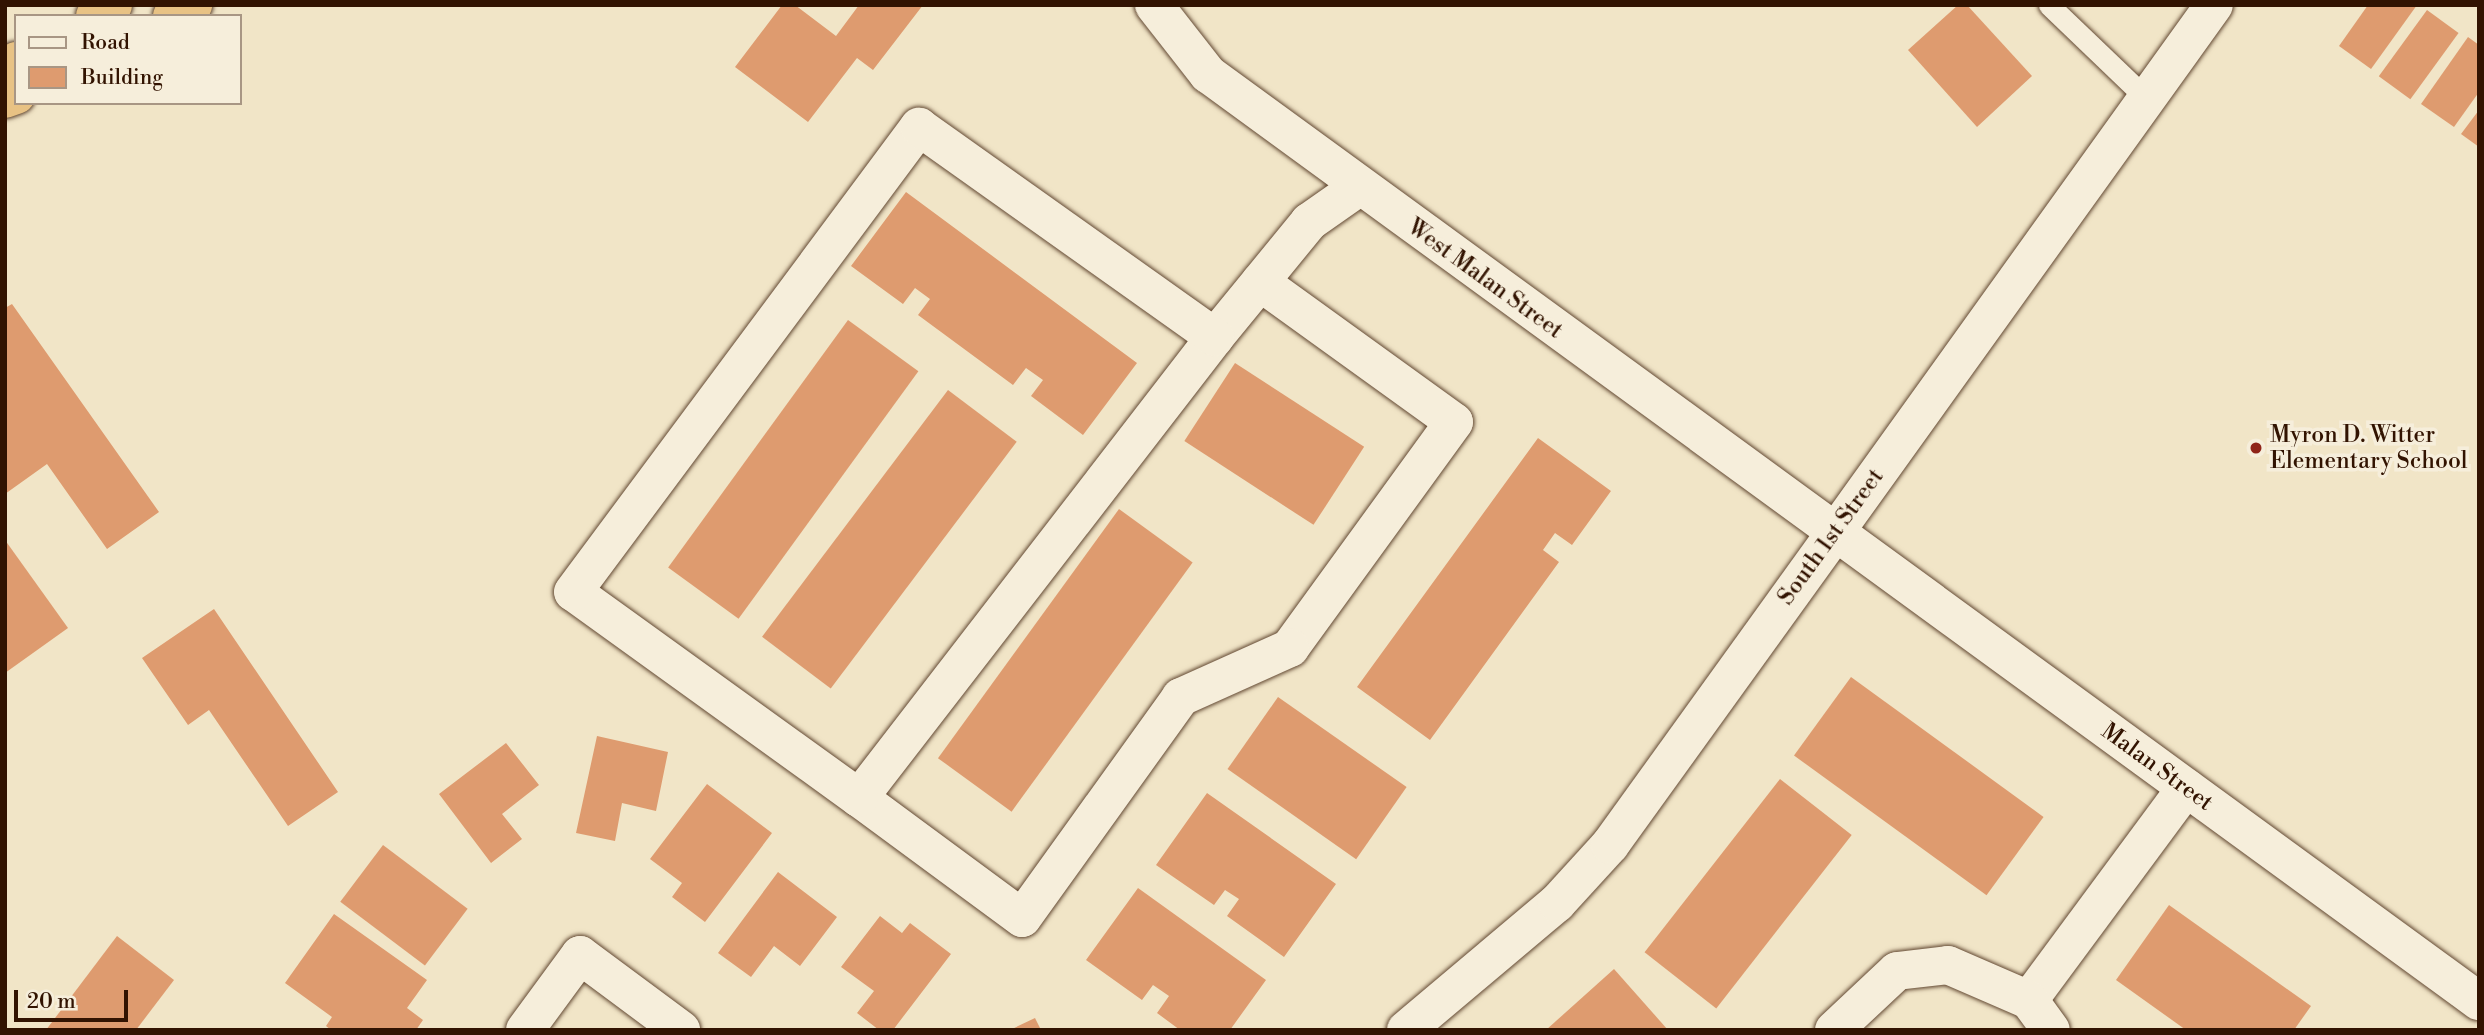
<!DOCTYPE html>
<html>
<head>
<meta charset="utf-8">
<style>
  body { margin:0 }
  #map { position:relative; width:2484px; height:1035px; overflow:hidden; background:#f1e5c7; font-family:"Libre Bodoni",serif }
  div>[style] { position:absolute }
  .building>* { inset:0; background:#de9b6f; transform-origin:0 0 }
  .roads { filter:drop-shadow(0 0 2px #624832) drop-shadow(0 0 2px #624832) }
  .lane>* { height:21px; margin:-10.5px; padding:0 10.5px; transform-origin:10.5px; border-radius:10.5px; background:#f6eedb }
  .street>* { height:38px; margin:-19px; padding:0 19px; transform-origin:19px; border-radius:19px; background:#f6eedb }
  .secondary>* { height:38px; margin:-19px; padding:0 19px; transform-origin:19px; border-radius:19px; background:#f6eedb }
  .highway>* { height:38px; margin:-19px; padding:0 19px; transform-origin:19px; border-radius:19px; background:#e8c284 }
  .dots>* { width:19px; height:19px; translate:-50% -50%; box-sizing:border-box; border:4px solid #f6eedb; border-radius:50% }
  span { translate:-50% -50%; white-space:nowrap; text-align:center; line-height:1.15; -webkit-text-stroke:7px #f6eedb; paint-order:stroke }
  .street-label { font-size:23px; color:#321301 }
  .poi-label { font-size:23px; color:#321301 }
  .left { translate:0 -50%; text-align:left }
  .frame { position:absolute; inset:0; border:7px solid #321301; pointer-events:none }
  .legend { position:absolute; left:14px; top:14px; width:228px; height:91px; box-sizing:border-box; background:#f6eedb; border:2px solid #a89684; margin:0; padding:9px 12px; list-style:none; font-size:21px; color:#321301 }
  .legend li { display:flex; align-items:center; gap:14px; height:35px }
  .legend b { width:35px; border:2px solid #a89684 }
  .scale { position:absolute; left:14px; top:990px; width:114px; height:32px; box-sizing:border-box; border:4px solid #321301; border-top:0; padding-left:9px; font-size:21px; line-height:24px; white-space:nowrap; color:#321301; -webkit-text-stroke:5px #f6eedb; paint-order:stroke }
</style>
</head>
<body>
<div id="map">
  <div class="building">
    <div style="clip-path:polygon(782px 5px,795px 5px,836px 36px,859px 5px,923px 5px,873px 70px,857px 58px,808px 122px,735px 67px)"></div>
    <div style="clip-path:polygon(1958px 5px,1967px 5px,2032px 76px,1977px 127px,1908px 50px)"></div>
    <div style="clip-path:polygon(2368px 5px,2417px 5px,2371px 69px,2339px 46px)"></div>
    <div style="left:2427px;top:10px;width:39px;height:82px;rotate:36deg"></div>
    <div style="clip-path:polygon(2468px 37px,2479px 45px,2479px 92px,2454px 127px,2421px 104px)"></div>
    <div style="clip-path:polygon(2479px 110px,2479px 147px,2461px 134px)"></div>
    <div style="clip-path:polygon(906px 192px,1137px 363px,1083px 435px,1031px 396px,1043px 380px,1026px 368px,1013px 385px,918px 315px,930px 299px,915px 288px,903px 304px,851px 266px)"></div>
    <div style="clip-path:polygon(12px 304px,159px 512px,107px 549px,47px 464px,5px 494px,5px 308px)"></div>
    <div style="left:848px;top:320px;width:87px;height:306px;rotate:36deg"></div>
    <div style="left:1235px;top:363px;width:154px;height:93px;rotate:33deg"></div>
    <div style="left:948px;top:390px;width:86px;height:309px;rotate:37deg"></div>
    <div style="clip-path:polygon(1538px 438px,1611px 491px,1572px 545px,1555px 533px,1543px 550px,1559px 562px,1430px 740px,1357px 687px)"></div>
    <div style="left:1119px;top:509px;width:91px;height:308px;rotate:36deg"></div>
    <div style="clip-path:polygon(5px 540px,68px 628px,5px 673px)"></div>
    <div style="clip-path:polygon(214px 609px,338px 792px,288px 826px,209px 710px,188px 725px,142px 658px)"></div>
    <div style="left:1851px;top:677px;width:238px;height:97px;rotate:36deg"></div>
    <div style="left:1278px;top:697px;width:157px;height:88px;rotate:35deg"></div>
    <div style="clip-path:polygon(597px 736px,668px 752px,656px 811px,622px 803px,615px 841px,576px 833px)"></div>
    <div style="clip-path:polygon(506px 743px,539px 785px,502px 814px,522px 839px,491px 863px,439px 794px)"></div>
    <div style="left:1780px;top:779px;width:91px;height:220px;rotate:38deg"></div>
    <div style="clip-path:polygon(707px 784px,772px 833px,705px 922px,672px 897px,682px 883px,650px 859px)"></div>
    <div style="clip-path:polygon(1207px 793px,1336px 884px,1284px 957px,1227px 916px,1239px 899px,1225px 890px,1214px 905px,1156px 865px)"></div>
    <div style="left:383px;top:845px;width:106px;height:71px;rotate:37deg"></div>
    <div style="clip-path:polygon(778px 872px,837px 917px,800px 966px,774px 946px,751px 977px,718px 953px)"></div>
    <div style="clip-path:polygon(1138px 888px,1266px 980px,1230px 1030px,1180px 1030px,1157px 1013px,1169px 996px,1153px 985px,1142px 1000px,1086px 960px)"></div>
    <div style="clip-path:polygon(2169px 905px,2311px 1006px,2294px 1030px,2186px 1030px,2116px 980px)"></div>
    <div style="clip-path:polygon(334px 914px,427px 980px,407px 1008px,423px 1020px,416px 1030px,331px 1030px,326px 1026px,332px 1017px,285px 983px)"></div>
    <div style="clip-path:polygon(880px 916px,902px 933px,910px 923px,951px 954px,893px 1030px,879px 1030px,857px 1013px,874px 991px,841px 967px)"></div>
    <div style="clip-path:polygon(117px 936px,174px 980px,136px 1030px,46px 1030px)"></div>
    <div style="clip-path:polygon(1614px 969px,1668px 1030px,1546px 1030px)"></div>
    <div style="clip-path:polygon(1035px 1018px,1041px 1030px,1010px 1030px)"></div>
  </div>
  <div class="roads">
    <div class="lane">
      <div style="left:2049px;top:5px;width:136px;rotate:43.8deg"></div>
    </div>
    <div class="street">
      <div style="left:1260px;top:282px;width:239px;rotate:35.8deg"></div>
      <div style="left:1454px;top:422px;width:279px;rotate:126deg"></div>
      <div style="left:1290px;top:648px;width:120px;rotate:155.8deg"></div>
      <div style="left:1181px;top:697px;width:272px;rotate:125.7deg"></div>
      <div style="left:1022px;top:918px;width:202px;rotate:-143.6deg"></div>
      <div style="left:859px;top:798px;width:582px;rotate:-52.32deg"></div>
      <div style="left:1215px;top:337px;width:149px;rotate:-50.7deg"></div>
      <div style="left:1309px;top:222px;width:61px;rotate:-35deg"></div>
      <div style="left:859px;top:798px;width:352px;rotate:-144.2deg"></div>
      <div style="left:573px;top:592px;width:580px;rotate:-53.35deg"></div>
      <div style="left:919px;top:127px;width:363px;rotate:35.4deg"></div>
      <div style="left:2029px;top:1000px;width:264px;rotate:-53.5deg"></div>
      <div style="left:525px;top:1030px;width:93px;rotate:-53.7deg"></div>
      <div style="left:580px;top:955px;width:126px;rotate:36.6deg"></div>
      <div style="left:1406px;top:1030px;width:197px;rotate:-40.1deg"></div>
      <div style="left:1557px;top:903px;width:79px;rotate:-47.6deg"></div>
      <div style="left:1610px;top:845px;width:383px;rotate:-54.2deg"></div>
      <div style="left:1834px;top:1030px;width:86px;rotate:-43.1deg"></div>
      <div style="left:1897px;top:971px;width:51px;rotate:-6.7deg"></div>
      <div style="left:1948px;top:965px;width:88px;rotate:23.4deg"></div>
      <div style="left:2029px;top:1000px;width:37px;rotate:54deg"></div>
    </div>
    <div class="secondary">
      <div style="left:1154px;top:5px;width:88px;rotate:52deg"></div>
      <div style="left:1208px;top:74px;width:1573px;rotate:36.11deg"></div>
      <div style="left:1834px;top:534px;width:651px;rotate:-54.31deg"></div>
    </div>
    <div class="highway">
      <div style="left:95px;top:16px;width:21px;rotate:-31deg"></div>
      <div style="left:172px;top:16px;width:24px;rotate:-28deg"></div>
      <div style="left:5px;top:68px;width:13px;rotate:-32deg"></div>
      <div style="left:5px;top:99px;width:12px;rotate:-20deg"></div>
    </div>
  </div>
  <div class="dots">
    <div style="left:2256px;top:448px;background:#8f2418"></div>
  </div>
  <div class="street-label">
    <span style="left:1485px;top:279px;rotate:36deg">West Malan Street</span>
    <span style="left:1831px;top:537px;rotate:-54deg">South 1st Street</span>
    <span style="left:2157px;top:767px;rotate:36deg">Malan Street</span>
  </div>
  <div class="poi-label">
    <span class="left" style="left:2270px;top:448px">Myron D. Witter<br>Elementary School</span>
  </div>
  <div class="frame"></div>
  <ul class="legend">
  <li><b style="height:9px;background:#f6eedb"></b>Road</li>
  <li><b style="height:19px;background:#de9b6f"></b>Building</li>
  </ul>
  <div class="scale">20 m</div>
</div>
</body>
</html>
